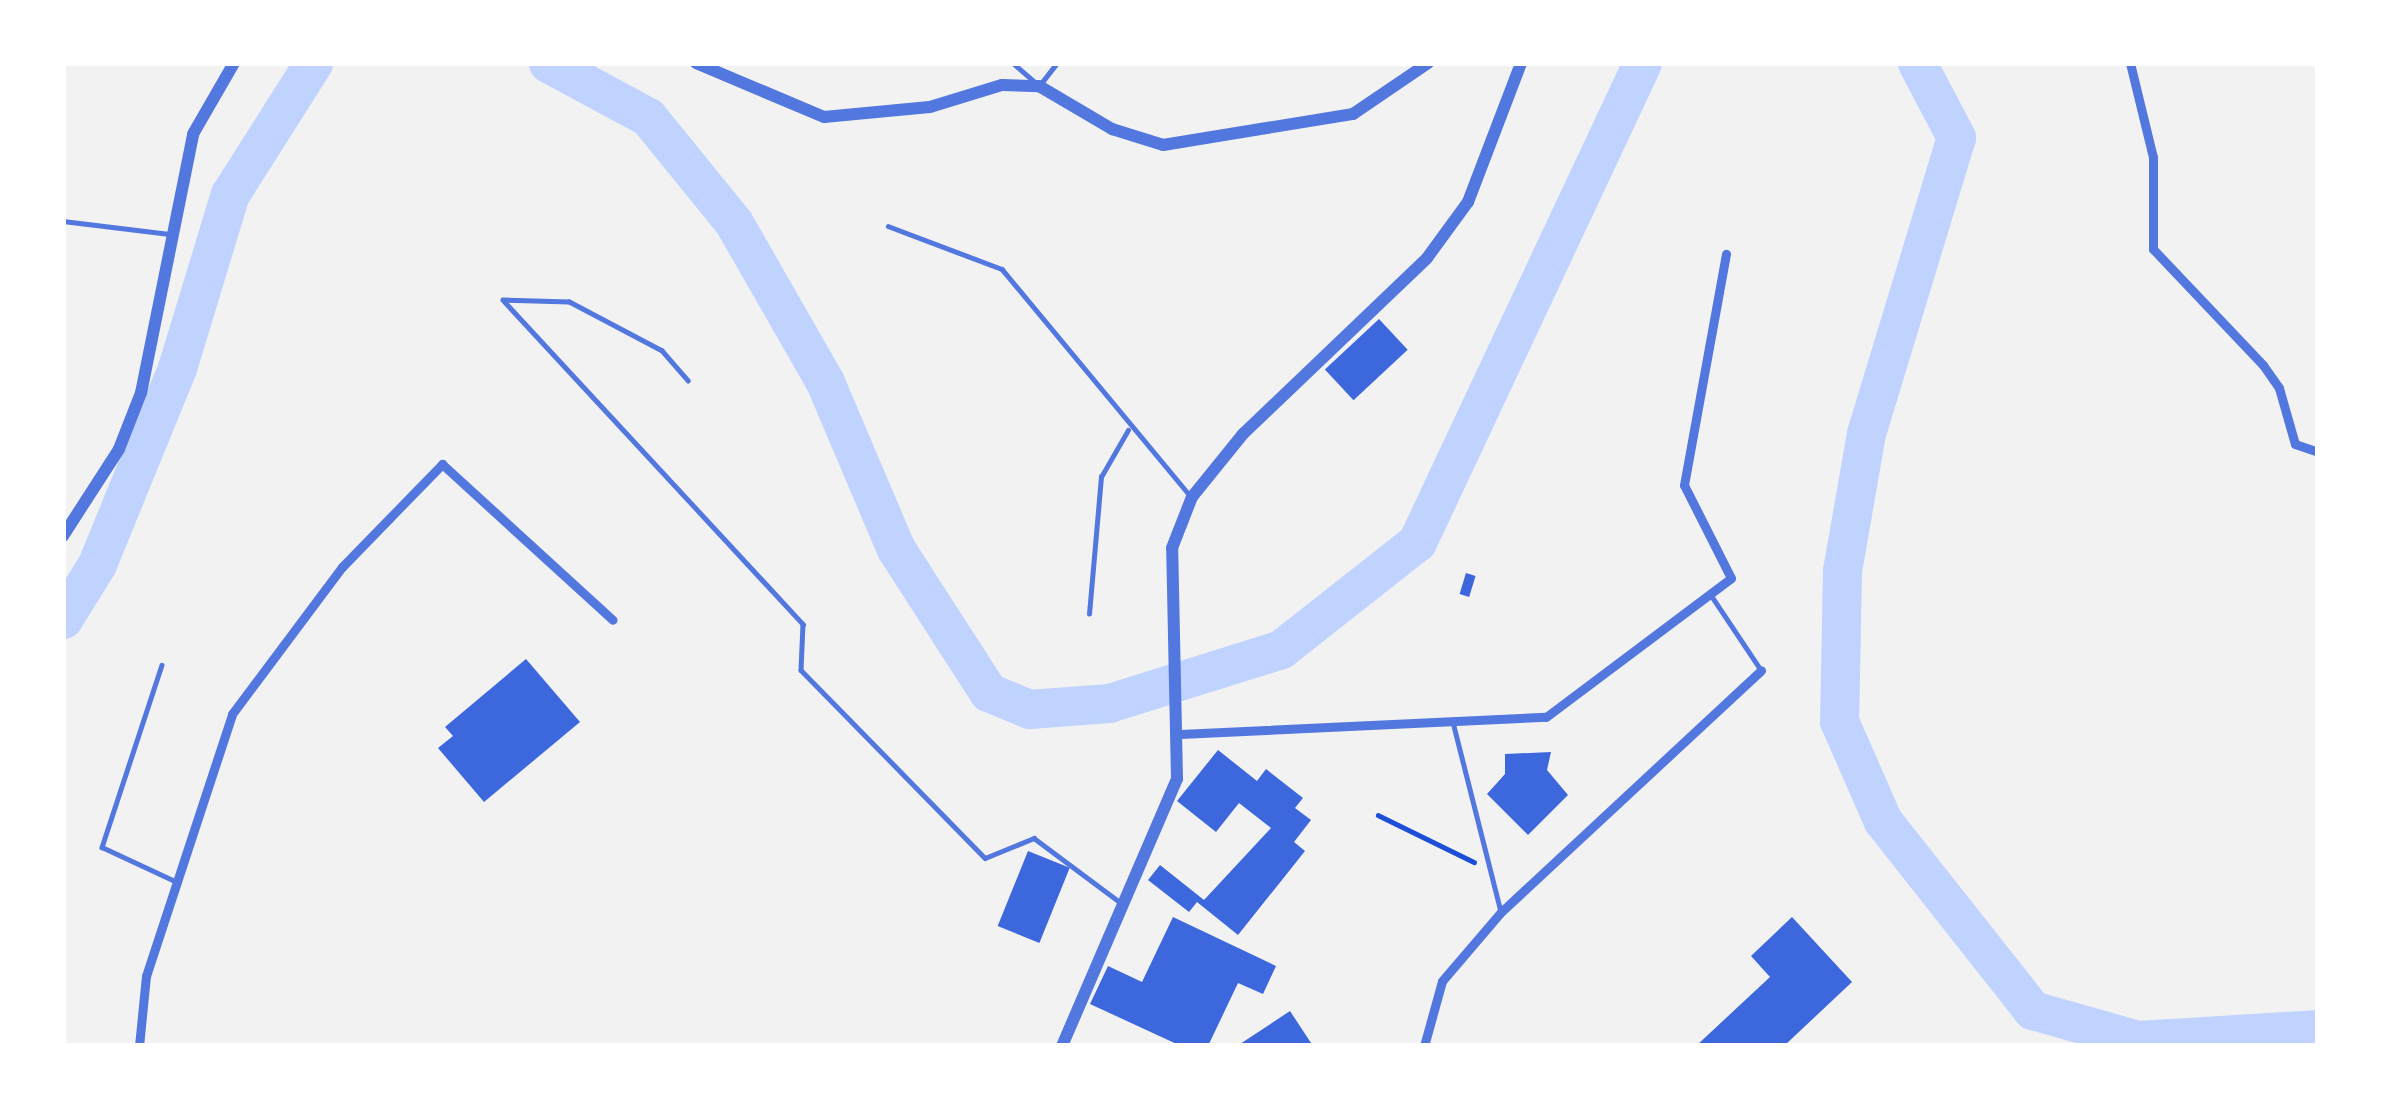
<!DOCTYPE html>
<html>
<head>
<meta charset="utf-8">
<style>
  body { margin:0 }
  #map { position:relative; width:2381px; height:1109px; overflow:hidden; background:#f2f2f2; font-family:"Space Grotesk",sans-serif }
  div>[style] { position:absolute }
  .river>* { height:39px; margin:-19.5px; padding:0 19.5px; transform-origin:19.5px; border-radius:19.5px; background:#bfd3fe }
  .building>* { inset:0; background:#3d67dc; transform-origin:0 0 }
  .path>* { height:4.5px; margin:-2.25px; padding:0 2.25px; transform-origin:2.25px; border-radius:2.25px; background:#1d4ed8 }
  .service>* { height:4.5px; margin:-2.25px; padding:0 2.25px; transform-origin:2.25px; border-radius:2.25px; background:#5277de }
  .minor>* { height:9px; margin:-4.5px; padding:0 4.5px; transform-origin:4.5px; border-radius:4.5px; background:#5277de }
  .tertiary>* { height:12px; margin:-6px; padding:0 6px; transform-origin:6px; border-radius:6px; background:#5277de }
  span { translate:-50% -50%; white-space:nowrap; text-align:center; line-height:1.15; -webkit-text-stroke:12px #fff; paint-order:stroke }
  .frame { position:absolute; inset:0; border:66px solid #fff; pointer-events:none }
</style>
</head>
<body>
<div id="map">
  <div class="river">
    <div style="left:548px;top:63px;width:114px;rotate:28.4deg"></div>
    <div style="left:648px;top:117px;width:136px;rotate:50.9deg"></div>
    <div style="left:734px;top:223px;width:183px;rotate:60.2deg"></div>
    <div style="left:825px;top:382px;width:181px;rotate:67deg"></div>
    <div style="left:896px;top:549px;width:170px;rotate:57.2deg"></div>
    <div style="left:988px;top:692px;width:44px;rotate:22.5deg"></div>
    <div style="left:1029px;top:709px;width:80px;rotate:-4.3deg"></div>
    <div style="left:1109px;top:703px;width:180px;rotate:-17.4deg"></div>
    <div style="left:1281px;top:649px;width:173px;rotate:-38.2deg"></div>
    <div style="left:1417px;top:542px;width:529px;rotate:-64.84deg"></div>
    <div style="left:1917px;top:63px;width:84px;rotate:62.2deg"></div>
    <div style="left:1956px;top:137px;width:309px;rotate:106.9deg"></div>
    <div style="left:1866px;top:433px;width:139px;rotate:99.9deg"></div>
    <div style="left:1842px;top:570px;width:151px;rotate:91.1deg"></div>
    <div style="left:1839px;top:721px;width:109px;rotate:66.3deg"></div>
    <div style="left:1883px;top:821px;width:241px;rotate:51.7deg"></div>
    <div style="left:2032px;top:1010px;width:110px;rotate:15.8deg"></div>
    <div style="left:2138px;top:1040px;width:180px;rotate:-3.5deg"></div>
    <div style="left:63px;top:619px;width:65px;rotate:-58.3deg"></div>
    <div style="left:97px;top:564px;width:212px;rotate:-67.8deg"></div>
    <div style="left:177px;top:368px;width:182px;rotate:-73.1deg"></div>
    <div style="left:230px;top:194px;width:155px;rotate:-57.6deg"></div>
  </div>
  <div class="building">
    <div style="left:1379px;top:319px;width:42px;height:74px;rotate:47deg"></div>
    <div style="left:1466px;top:573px;width:10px;height:22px;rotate:17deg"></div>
    <div style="clip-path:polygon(526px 659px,580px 722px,484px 802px,438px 748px,453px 736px,445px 727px)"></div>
    <div style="clip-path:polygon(1218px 750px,1257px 781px,1266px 769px,1303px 798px,1295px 808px,1311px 820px,1294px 842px,1305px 851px,1238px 935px,1197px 902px,1189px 912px,1148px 880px,1160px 865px,1204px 900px,1271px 828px,1239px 803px,1216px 832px,1177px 801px)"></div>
    <div style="clip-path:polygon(1551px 752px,1547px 770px,1568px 795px,1528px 835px,1487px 794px,1505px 774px,1505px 754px)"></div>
    <div style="left:1028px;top:851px;width:45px;height:81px;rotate:22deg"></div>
    <div style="clip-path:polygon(1173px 917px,1276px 966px,1263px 994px,1238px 983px,1208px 1046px,1181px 1046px,1090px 1004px,1108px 966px,1142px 982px)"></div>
    <div style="clip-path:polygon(1792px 917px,1852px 982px,1784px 1046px,1696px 1046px,1770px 977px,1751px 956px)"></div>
    <div style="clip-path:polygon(1290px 1011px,1313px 1046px,1237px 1046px)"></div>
  </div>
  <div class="path">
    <div style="left:1378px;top:815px;width:107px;rotate:26.1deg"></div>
  </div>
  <div class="service">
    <div style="left:1013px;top:63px;width:35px;rotate:41deg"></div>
    <div style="left:1039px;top:86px;width:29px;rotate:-52deg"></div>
    <div style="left:63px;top:221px;width:107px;rotate:7deg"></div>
    <div style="left:888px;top:226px;width:122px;rotate:20.7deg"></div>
    <div style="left:1002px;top:269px;width:293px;rotate:50.3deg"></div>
    <div style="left:688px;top:381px;width:40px;rotate:-131deg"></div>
    <div style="left:662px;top:351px;width:105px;rotate:-152.2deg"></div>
    <div style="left:569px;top:302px;width:66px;rotate:-178.3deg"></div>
    <div style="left:503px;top:300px;width:442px;rotate:47.2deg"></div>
    <div style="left:803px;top:624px;width:46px;rotate:92.5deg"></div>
    <div style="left:801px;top:670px;width:263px;rotate:45.6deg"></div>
    <div style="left:985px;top:858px;width:53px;rotate:-22.2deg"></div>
    <div style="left:1034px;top:838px;width:107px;rotate:36.7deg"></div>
    <div style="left:1711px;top:595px;width:90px;rotate:56.3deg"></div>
    <div style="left:1089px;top:614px;width:138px;rotate:-85deg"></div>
    <div style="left:1101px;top:477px;width:54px;rotate:-60.1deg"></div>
    <div style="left:162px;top:665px;width:192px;rotate:108.2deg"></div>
    <div style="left:102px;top:847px;width:83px;rotate:25deg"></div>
    <div style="left:1454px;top:726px;width:192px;rotate:75.8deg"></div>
  </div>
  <div class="minor">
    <div style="left:2130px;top:63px;width:97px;rotate:76.3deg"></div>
    <div style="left:2153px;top:157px;width:92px;rotate:90deg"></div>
    <div style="left:2153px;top:249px;width:160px;rotate:46.5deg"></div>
    <div style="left:2263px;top:365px;width:28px;rotate:55deg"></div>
    <div style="left:2279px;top:388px;width:58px;rotate:74.1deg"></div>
    <div style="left:2295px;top:444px;width:24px;rotate:19deg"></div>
    <div style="left:1180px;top:734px;width:366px;rotate:-2.7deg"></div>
    <div style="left:1546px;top:717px;width:231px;rotate:-36.9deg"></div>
    <div style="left:1731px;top:578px;width:104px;rotate:-116.8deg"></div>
    <div style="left:1684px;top:485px;width:235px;rotate:-79.7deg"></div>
    <div style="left:139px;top:1046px;width:70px;rotate:-84.3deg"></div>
    <div style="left:146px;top:976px;width:276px;rotate:-71.8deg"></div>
    <div style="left:232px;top:714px;width:184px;rotate:-53.2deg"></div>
    <div style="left:342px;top:567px;width:144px;rotate:-45.8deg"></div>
    <div style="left:442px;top:464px;width:231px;rotate:42.4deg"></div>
    <div style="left:1424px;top:1046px;width:67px;rotate:-74.5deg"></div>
    <div style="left:1442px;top:981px;width:91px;rotate:-49.5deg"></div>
    <div style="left:1501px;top:912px;width:355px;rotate:-42.9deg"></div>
  </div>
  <div class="tertiary">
    <div style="left:696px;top:63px;width:139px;rotate:22.9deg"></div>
    <div style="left:824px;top:117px;width:106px;rotate:-5.4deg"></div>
    <div style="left:930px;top:107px;width:75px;rotate:-17deg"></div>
    <div style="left:1002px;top:85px;width:37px;rotate:2deg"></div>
    <div style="left:1039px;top:86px;width:85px;rotate:30.5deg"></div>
    <div style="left:1112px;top:129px;width:53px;rotate:17.4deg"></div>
    <div style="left:1163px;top:145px;width:193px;rotate:-9.3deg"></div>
    <div style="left:1353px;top:114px;width:91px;rotate:-34.2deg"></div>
    <div style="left:63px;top:536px;width:103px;rotate:-57.2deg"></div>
    <div style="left:119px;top:449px;width:60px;rotate:-68.6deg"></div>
    <div style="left:141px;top:393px;width:264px;rotate:-78.6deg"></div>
    <div style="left:193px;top:134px;width:82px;rotate:-60deg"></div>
    <div style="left:1062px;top:1046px;width:291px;rotate:-66.7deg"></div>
    <div style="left:1177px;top:779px;width:231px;rotate:-91.2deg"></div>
    <div style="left:1172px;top:548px;width:55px;rotate:-68.6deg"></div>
    <div style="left:1192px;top:497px;width:81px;rotate:-51deg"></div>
    <div style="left:1243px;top:434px;width:255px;rotate:-43.7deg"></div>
    <div style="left:1427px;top:258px;width:69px;rotate:-53.8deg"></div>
    <div style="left:1468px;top:202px;width:149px;rotate:-69.1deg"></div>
  </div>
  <div class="frame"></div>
</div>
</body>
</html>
